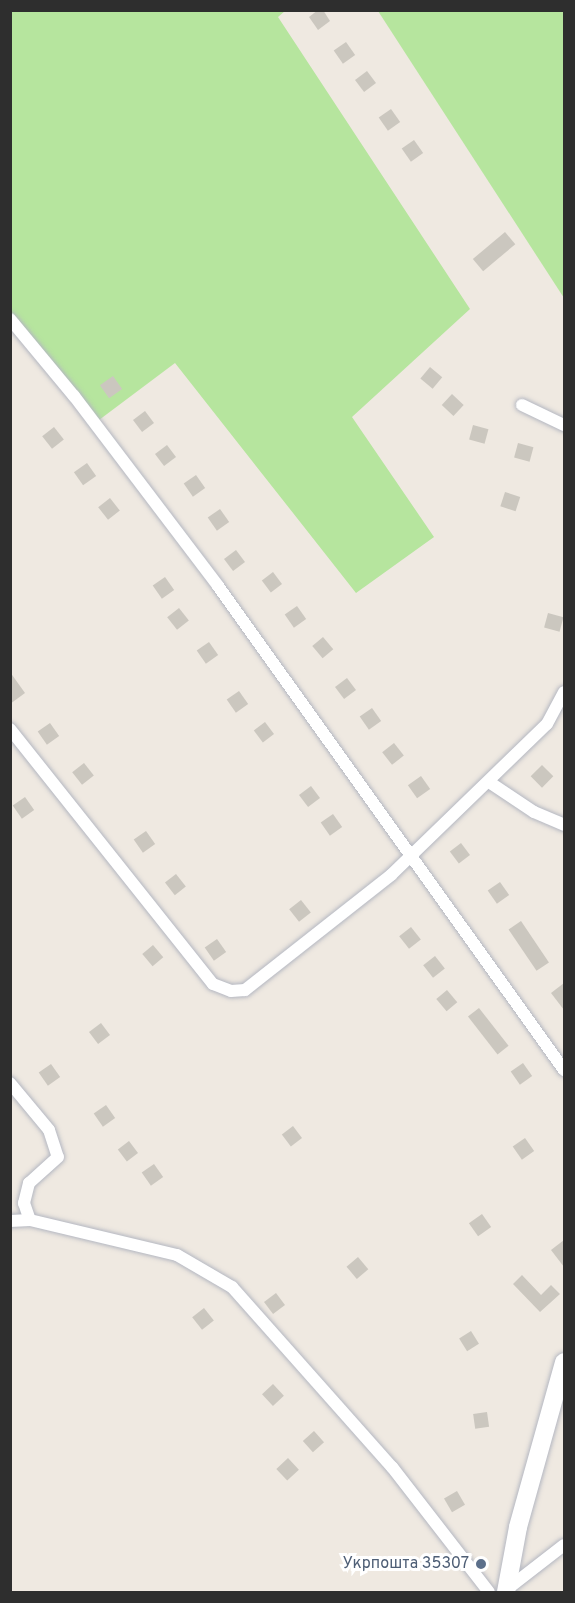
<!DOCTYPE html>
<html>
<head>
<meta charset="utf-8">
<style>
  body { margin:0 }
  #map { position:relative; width:575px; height:1603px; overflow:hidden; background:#efe9e1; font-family:Overpass,sans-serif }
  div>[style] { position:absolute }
  .green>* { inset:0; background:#b6e59e }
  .building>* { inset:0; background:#cbc7bf; transform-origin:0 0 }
  .roads { filter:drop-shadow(0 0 2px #b4b7c1) drop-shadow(0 0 2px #b4b7c1) }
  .street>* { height:12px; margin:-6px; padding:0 6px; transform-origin:6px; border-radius:6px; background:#fff }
  .secondary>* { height:18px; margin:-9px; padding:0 9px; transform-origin:9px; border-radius:9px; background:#fff }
  .dots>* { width:16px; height:16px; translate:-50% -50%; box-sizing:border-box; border:3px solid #fff; border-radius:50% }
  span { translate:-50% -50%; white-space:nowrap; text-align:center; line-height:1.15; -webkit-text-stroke:6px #fff; paint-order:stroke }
  .service-label { font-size:16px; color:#4e5e75 }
  .right { translate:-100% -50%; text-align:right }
  .frame { position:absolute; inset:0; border:12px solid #2e2e2e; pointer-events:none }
</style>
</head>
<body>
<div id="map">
  <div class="green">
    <div style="clip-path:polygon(10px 11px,285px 11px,278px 17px,470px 309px,352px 417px,434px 537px,356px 593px,175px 363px,95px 423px,11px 319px)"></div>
    <div style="clip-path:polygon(378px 11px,564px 11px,564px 298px)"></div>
  </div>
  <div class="building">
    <div style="clip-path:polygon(318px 10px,323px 10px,330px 21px,318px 30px,309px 17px)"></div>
    <div style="left:346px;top:42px;width:16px;height:15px;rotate:55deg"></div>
    <div style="left:367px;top:71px;width:15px;height:15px;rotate:53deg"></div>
    <div style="left:391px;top:109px;width:16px;height:15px;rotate:55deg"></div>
    <div style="left:414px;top:140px;width:16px;height:15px;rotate:55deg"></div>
    <div style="left:505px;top:232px;width:16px;height:42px;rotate:50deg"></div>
    <div style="left:430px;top:367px;width:16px;height:15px;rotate:40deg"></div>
    <div style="left:113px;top:376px;width:16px;height:16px;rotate:55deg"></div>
    <div style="left:452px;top:394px;width:16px;height:15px;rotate:43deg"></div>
    <div style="left:145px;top:411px;width:15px;height:15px;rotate:53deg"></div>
    <div style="left:473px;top:425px;width:16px;height:15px;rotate:15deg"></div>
    <div style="left:54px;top:427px;width:16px;height:15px;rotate:52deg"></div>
    <div style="left:518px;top:443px;width:16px;height:15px;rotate:15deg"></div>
    <div style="left:167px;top:445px;width:15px;height:15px;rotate:53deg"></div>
    <div style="left:87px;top:463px;width:16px;height:16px;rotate:55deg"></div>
    <div style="left:196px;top:475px;width:16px;height:15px;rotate:55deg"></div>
    <div style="left:505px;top:492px;width:16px;height:15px;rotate:18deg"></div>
    <div style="left:110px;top:498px;width:16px;height:15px;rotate:52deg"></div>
    <div style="left:220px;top:509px;width:16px;height:15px;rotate:55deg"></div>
    <div style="left:236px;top:550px;width:15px;height:15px;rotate:53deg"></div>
    <div style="left:273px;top:572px;width:15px;height:14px;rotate:53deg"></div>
    <div style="left:165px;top:577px;width:16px;height:15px;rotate:55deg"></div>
    <div style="left:297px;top:606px;width:16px;height:15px;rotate:55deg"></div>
    <div style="left:179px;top:608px;width:16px;height:15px;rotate:52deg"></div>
    <div style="left:548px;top:613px;width:16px;height:15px;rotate:15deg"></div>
    <div style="left:323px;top:637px;width:16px;height:14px;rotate:50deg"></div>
    <div style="left:209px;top:642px;width:16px;height:15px;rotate:55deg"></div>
    <div style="clip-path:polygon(10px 672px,25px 693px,10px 704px)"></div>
    <div style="left:347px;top:678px;width:15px;height:15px;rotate:53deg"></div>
    <div style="left:239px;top:691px;width:16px;height:15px;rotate:55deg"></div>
    <div style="left:372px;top:708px;width:16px;height:15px;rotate:55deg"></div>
    <div style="left:265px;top:722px;width:15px;height:14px;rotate:53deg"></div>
    <div style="left:50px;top:723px;width:16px;height:15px;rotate:55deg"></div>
    <div style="left:394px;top:743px;width:16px;height:15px;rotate:52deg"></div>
    <div style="left:84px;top:763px;width:16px;height:15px;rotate:52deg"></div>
    <div style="left:542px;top:765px;width:16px;height:16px;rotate:45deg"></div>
    <div style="left:421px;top:776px;width:16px;height:16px;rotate:55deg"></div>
    <div style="left:311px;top:786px;width:15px;height:15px;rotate:53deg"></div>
    <div style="left:25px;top:797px;width:16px;height:15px;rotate:55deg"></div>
    <div style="left:333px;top:814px;width:16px;height:15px;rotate:55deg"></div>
    <div style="left:146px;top:831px;width:16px;height:15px;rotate:55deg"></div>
    <div style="left:461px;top:843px;width:15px;height:14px;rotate:53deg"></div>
    <div style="left:176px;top:874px;width:16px;height:14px;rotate:52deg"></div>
    <div style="left:500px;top:882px;width:16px;height:15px;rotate:55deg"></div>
    <div style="left:301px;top:900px;width:16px;height:15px;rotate:52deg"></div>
    <div style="left:521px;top:921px;width:50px;height:15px;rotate:56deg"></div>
    <div style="left:411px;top:927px;width:16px;height:15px;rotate:52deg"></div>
    <div style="left:217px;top:939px;width:16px;height:15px;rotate:55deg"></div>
    <div style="left:153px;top:945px;width:16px;height:14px;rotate:50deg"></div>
    <div style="left:435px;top:956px;width:16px;height:15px;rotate:52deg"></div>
    <div style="clip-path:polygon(564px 983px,564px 1010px,551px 993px)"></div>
    <div style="left:447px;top:990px;width:16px;height:14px;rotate:50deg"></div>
    <div style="left:479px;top:1008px;width:48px;height:14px;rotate:52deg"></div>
    <div style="left:101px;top:1023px;width:15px;height:15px;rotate:53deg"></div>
    <div style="left:523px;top:1063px;width:16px;height:15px;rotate:55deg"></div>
    <div style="left:51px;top:1064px;width:16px;height:15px;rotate:55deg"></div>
    <div style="left:106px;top:1105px;width:16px;height:15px;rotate:55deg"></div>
    <div style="left:293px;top:1126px;width:15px;height:14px;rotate:53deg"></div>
    <div style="left:525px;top:1138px;width:16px;height:15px;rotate:55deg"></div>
    <div style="left:129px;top:1141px;width:15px;height:14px;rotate:53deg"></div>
    <div style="left:154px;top:1164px;width:16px;height:15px;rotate:55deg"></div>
    <div style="left:482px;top:1214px;width:16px;height:16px;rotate:55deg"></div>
    <div style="clip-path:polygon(564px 1240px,564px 1267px,551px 1250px)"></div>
    <div style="left:358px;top:1257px;width:16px;height:15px;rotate:50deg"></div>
    <div style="clip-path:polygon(522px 1275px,541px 1295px,551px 1285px,560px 1294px,540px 1312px,513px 1284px)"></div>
    <div style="left:276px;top:1293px;width:15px;height:15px;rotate:53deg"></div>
    <div style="left:204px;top:1308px;width:16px;height:15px;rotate:52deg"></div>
    <div style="left:471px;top:1331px;width:15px;height:14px;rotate:58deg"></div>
    <div style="left:273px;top:1384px;width:16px;height:15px;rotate:47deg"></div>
    <div style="left:487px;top:1412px;width:15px;height:14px;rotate:82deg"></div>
    <div style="left:314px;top:1431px;width:15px;height:15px;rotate:48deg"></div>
    <div style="left:288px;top:1458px;width:16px;height:16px;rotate:47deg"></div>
    <div style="left:457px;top:1491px;width:16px;height:15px;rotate:60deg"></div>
  </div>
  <div class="roads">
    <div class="street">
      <div style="left:10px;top:319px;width:100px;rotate:50.3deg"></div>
      <div style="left:74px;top:396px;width:238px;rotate:52.8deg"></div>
      <div style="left:218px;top:586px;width:595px;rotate:54.44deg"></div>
      <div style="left:522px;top:405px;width:47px;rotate:25.5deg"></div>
      <div style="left:10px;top:729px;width:326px;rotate:51.5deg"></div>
      <div style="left:213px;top:984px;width:19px;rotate:21deg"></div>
      <div style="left:231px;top:991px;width:14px;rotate:-4deg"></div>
      <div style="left:245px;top:990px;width:186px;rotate:-38.2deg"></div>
      <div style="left:391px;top:875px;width:217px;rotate:-44.1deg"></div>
      <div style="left:547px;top:724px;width:36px;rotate:-62deg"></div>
      <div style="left:489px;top:782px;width:54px;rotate:33.7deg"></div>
      <div style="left:534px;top:812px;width:33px;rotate:23deg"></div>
      <div style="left:10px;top:1083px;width:61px;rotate:50.3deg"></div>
      <div style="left:49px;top:1130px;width:28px;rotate:72deg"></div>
      <div style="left:58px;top:1157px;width:39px;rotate:138deg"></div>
      <div style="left:29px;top:1183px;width:21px;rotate:104deg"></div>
      <div style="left:24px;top:1203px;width:18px;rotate:71deg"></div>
      <div style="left:10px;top:1221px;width:20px;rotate:-3deg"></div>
      <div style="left:30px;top:1220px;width:151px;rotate:13.4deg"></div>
      <div style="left:177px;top:1255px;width:64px;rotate:30.2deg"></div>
      <div style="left:232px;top:1287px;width:241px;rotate:48.4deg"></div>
      <div style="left:392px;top:1467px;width:158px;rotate:52.2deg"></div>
      <div style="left:506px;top:1590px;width:73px;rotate:-37.8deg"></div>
    </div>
    <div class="secondary">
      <div style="left:506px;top:1592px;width:66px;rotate:-79.5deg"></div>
      <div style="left:518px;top:1527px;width:171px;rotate:-74.4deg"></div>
    </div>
  </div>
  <div class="dots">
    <div style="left:481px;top:1564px;background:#5c6f8a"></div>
  </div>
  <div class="service-label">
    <span class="right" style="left:469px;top:1564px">Укрпошта 35307</span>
  </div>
  <div class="frame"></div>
</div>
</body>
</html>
